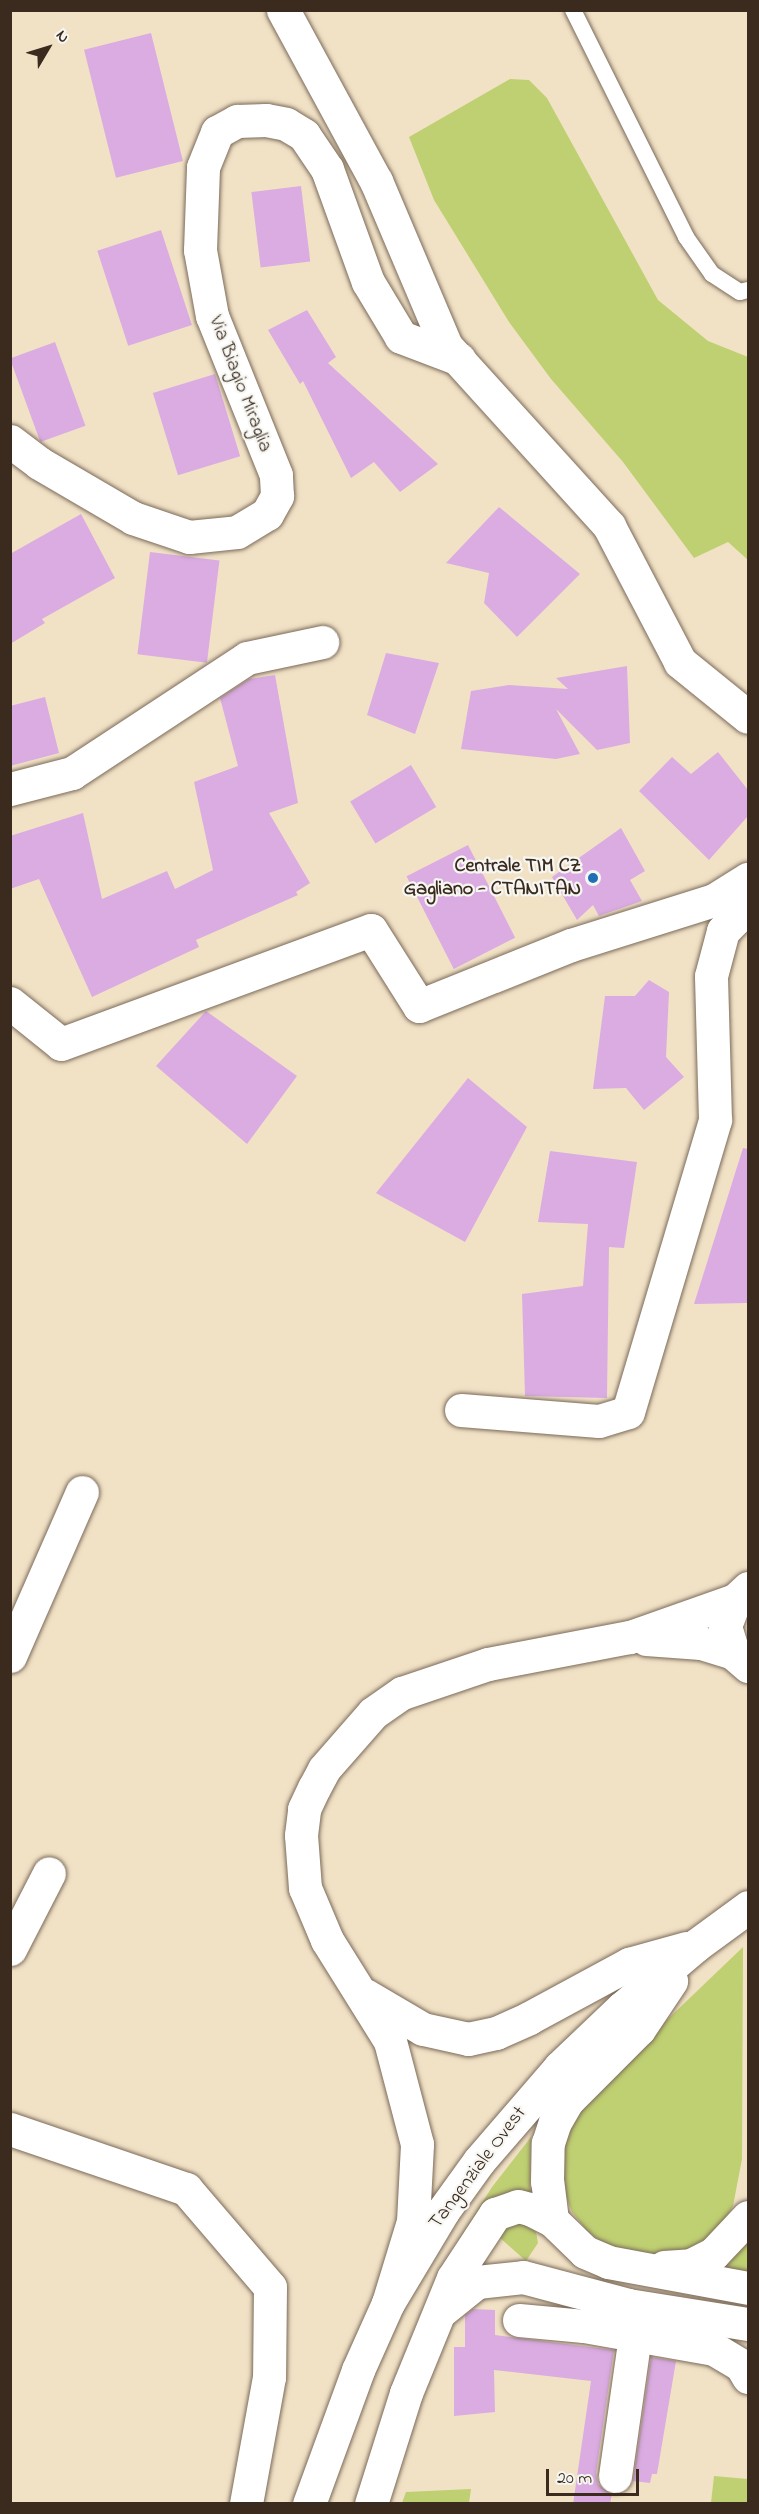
<!DOCTYPE html>
<html>
<head>
<meta charset="utf-8">
<style>
  body { margin:0 }
  #map { position:relative; width:759px; height:2514px; overflow:hidden; background:#f1e2c6; font-family:"Indie Flower",sans-serif }
  div>[style] { position:absolute }
  .green>* { inset:0; background:#bfd072 }
  .building>* { inset:0; background:#daace2; transform-origin:0 0 }
  .roads { filter:drop-shadow(0 0 2px #7b6a59) drop-shadow(0 0 2px #7b6a59) }
  .lane>* { height:16px; margin:-8px; padding:0 8px; transform-origin:8px; border-radius:8px; background:#fff }
  .street>* { height:33px; margin:-16.5px; padding:0 16.5px; transform-origin:16.5px; border-radius:16.5px; background:#fff }
  .secondary>* { height:33px; margin:-16.5px; padding:0 16.5px; transform-origin:16.5px; border-radius:16.5px; background:#fff }
  .highway>* { height:33px; margin:-16.5px; padding:0 16.5px; transform-origin:16.5px; border-radius:16.5px; background:#fff }
  .dots>* { width:16px; height:16px; translate:-50% -50%; box-sizing:border-box; border:3px solid #f6f6f2; border-radius:50% }
  span { translate:-50% -50%; white-space:nowrap; text-align:center; line-height:1.15; -webkit-text-stroke:4.5px #f6f6f2; paint-order:stroke }
  .street-label { font-size:20px; color:#3b2a1e }
  .poi-label { font-size:20px; color:#3b2a1e; font-weight:700 }
  .right { translate:-100% -50%; text-align:right }
  .frame { position:absolute; inset:0; border:12px solid #3b2a1e; pointer-events:none }
  .north { position:absolute; left:18px; top:18px; width:60px; height:60px; -webkit-text-stroke:4px #f6f6f2; paint-order:stroke; rotate:52deg; font-size:16px; font-weight:700; line-height:24px; text-align:center; color:#3b2a1e }
  .north::after { content:''; display:block; margin:auto; width:21px; height:27px; background:#3b2a1e; clip-path:polygon(50% 0,100% 100%,50% 72%,0 100%) }
  .scale { position:absolute; left:546px; top:2469px; width:93px; height:27px; box-sizing:border-box; border:3px solid #3b2a1e; border-top:0; padding-left:8px; font-size:18px; line-height:21px; white-space:nowrap; color:#3b2a1e; -webkit-text-stroke:4px #f6f6f2; paint-order:stroke }
</style>
</head>
<body>
<div id="map">
  <div class="green">
    <div style="clip-path:polygon(510px 79px,529px 80px,547px 98px,658px 300px,708px 341px,748px 357px,748px 560px,728px 542px,694px 558px,623px 462px,551px 379px,509px 322px,434px 200px,409px 137px)"></div>
    <div style="clip-path:polygon(743px 1947px,742px 2159px,733px 2206px,720px 2229px,690px 2253px,657px 2256px,612px 2250px,588px 2232px,572px 2212px,562px 2186px,562px 2138px,575px 2108px)"></div>
    <div style="clip-path:polygon(531px 2137px,530px 2196px,461px 2243px,458px 2241px,492px 2187px)"></div>
    <div style="clip-path:polygon(521px 2221px,536px 2232px,538px 2243px,526px 2261px,499px 2237px,504px 2228px)"></div>
    <div style="clip-path:polygon(748px 2234px,748px 2271px,719px 2268px)"></div>
    <div style="clip-path:polygon(714px 2476px,748px 2479px,748px 2503px,711px 2503px)"></div>
    <div style="clip-path:polygon(471px 2489px,469px 2503px,402px 2503px,406px 2492px)"></div>
  </div>
  <div class="building">
    <div style="left:151px;top:33px;width:132px;height:69px;rotate:76deg"></div>
    <div style="left:301px;top:186px;width:76px;height:50px;rotate:83deg"></div>
    <div style="left:161px;top:230px;width:100px;height:67px;rotate:72deg"></div>
    <div style="clip-path:polygon(307px 310px,336px 357px,328px 363px,438px 464px,400px 492px,374px 462px,351px 478px,303px 381px,300px 384px,268px 330px)"></div>
    <div style="left:55px;top:342px;width:89px;height:48px;rotate:70deg"></div>
    <div style="left:215px;top:374px;width:86px;height:65px;rotate:73deg"></div>
    <div style="clip-path:polygon(499px 507px,580px 574px,517px 637px,484px 603px,489px 573px,446px 563px)"></div>
    <div style="clip-path:polygon(81px 514px,115px 578px,42px 619px,45px 623px,10px 644px,10px 554px)"></div>
    <div style="left:150px;top:552px;width:70px;height:103px;rotate:7deg"></div>
    <div style="clip-path:polygon(386px 653px,439px 663px,415px 734px,367px 715px)"></div>
    <div style="clip-path:polygon(627px 666px,630px 743px,597px 750px,556px 709px,580px 754px,556px 759px,461px 749px,471px 691px,509px 685px,568px 689px,556px 678px)"></div>
    <div style="clip-path:polygon(275px 675px,298px 803px,269px 813px,310px 883px,296px 892px,298px 895px,196px 940px,199px 947px,92px 997px,39px 879px,10px 889px,10px 836px,83px 813px,102px 899px,167px 871px,175px 889px,213px 870px,194px 782px,238px 766px,220px 698px,249px 679px)"></div>
    <div style="clip-path:polygon(45px 697px,59px 753px,10px 766px,10px 706px)"></div>
    <div style="clip-path:polygon(718px 752px,748px 790px,748px 816px,709px 860px,639px 791px,672px 757px,691px 774px)"></div>
    <div style="left:411px;top:765px;width:49px;height:71px;rotate:59deg"></div>
    <div style="clip-path:polygon(621px 828px,645px 871px,630px 880px,642px 901px,599px 916px,593px 905px,577px 920px,552px 877px)"></div>
    <div style="left:468px;top:845px;width:104px;height:69px;rotate:63deg"></div>
    <div style="clip-path:polygon(649px 980px,669px 992px,666px 1057px,684px 1077px,644px 1110px,626px 1088px,593px 1089px,605px 996px,635px 996px)"></div>
    <div style="clip-path:polygon(206px 1011px,297px 1076px,247px 1144px,156px 1066px)"></div>
    <div style="clip-path:polygon(468px 1078px,527px 1127px,465px 1242px,376px 1193px)"></div>
    <div style="clip-path:polygon(743px 1148px,748px 1149px,748px 1303px,694px 1304px)"></div>
    <div style="clip-path:polygon(550px 1151px,637px 1162px,624px 1248px,609px 1247px,607px 1398px,525px 1396px,522px 1294px,583px 1286px,588px 1224px,538px 1222px)"></div>
    <div style="clip-path:polygon(473px 2309px,495px 2310px,495px 2335px,614px 2350px,596px 2473px,598px 2484px,612px 2494px,610px 2504px,573px 2504px,591px 2381px,494px 2370px,495px 2412px,454px 2416px,454px 2347px,465px 2347px,465px 2315px)"></div>
    <div style="clip-path:polygon(651px 2357px,676px 2361px,657px 2474px,652px 2474px,650px 2483px,633px 2481px)"></div>
  </div>
  <div class="roads">
    <div class="lane">
      <div style="left:573px;top:10px;width:254px;rotate:63.5deg"></div>
      <div style="left:686px;top:237px;width:45px;rotate:54.9deg"></div>
      <div style="left:712px;top:274px;width:33px;rotate:33deg"></div>
      <div style="left:740px;top:292px;width:8px;rotate:-14deg"></div>
    </div>
    <div class="street">
      <div style="left:283px;top:10px;width:195px;rotate:61.5deg"></div>
      <div style="left:376px;top:181px;width:179px;rotate:67deg"></div>
      <div style="left:446px;top:346px;width:243px;rotate:47.8deg"></div>
      <div style="left:609px;top:526px;width:153px;rotate:62.4deg"></div>
      <div style="left:680px;top:662px;width:87px;rotate:39deg"></div>
      <div style="left:10px;top:441px;width:36px;rotate:37deg"></div>
      <div style="left:39px;top:463px;width:109px;rotate:30.3deg"></div>
      <div style="left:133px;top:518px;width:59px;rotate:18.7deg"></div>
      <div style="left:189px;top:537px;width:48px;rotate:-5.9deg"></div>
      <div style="left:237px;top:532px;width:35px;rotate:-31deg"></div>
      <div style="left:267px;top:514px;width:21px;rotate:-61deg"></div>
      <div style="left:277px;top:496px;width:21px;rotate:-93deg"></div>
      <div style="left:276px;top:475px;width:171px;rotate:-111.9deg"></div>
      <div style="left:212px;top:316px;width:67px;rotate:-100.3deg"></div>
      <div style="left:200px;top:250px;width:83px;rotate:-87.9deg"></div>
      <div style="left:203px;top:167px;width:38px;rotate:-68deg"></div>
      <div style="left:217px;top:132px;width:23px;rotate:-29deg"></div>
      <div style="left:237px;top:121px;width:29px;rotate:-2deg"></div>
      <div style="left:266px;top:120px;width:20px;rotate:11deg"></div>
      <div style="left:286px;top:124px;width:21px;rotate:31deg"></div>
      <div style="left:304px;top:135px;width:41px;rotate:55.9deg"></div>
      <div style="left:327px;top:169px;width:120px;rotate:70.1deg"></div>
      <div style="left:368px;top:282px;width:64px;rotate:59deg"></div>
      <div style="left:401px;top:337px;width:62px;rotate:20.8deg"></div>
      <div style="left:10px;top:789px;width:64px;rotate:-14.5deg"></div>
      <div style="left:72px;top:773px;width:209px;rotate:-33.3deg"></div>
      <div style="left:247px;top:658px;width:77px;rotate:-12deg"></div>
      <div style="left:10px;top:1003px;width:65px;rotate:38.8deg"></div>
      <div style="left:61px;top:1044px;width:330px;rotate:-20.2deg"></div>
      <div style="left:371px;top:930px;width:90px;rotate:57.7deg"></div>
      <div style="left:419px;top:1006px;width:164px;rotate:-21.9deg"></div>
      <div style="left:571px;top:945px;width:150px;rotate:-17.5deg"></div>
      <div style="left:714px;top:900px;width:40px;rotate:-32deg"></div>
      <div style="left:461px;top:1410px;width:138px;rotate:4.6deg"></div>
      <div style="left:599px;top:1421px;width:30px;rotate:-17deg"></div>
      <div style="left:628px;top:1412px;width:305px;rotate:-73.4deg"></div>
      <div style="left:715px;top:1120px;width:144px;rotate:-91.6deg"></div>
      <div style="left:711px;top:976px;width:47px;rotate:-75.1deg"></div>
      <div style="left:723px;top:931px;width:35px;rotate:-45deg"></div>
      <div style="left:10px;top:1656px;width:179px;rotate:-66.3deg"></div>
      <div style="left:10px;top:1949px;width:85px;rotate:-62.8deg"></div>
      <div style="left:10px;top:2129px;width:186px;rotate:18.8deg"></div>
      <div style="left:186px;top:2189px;width:129px;rotate:49.4deg"></div>
      <div style="left:270px;top:2287px;width:90px;rotate:90.6deg"></div>
      <div style="left:269px;top:2377px;width:129px;rotate:100.3deg"></div>
      <div style="left:519px;top:2320px;width:65px;rotate:5.3deg"></div>
      <div style="left:584px;top:2326px;width:132px;rotate:10deg"></div>
      <div style="left:714px;top:2349px;width:31px;rotate:31deg"></div>
      <div style="left:741px;top:2365px;width:14px;rotate:60deg"></div>
      <div style="left:615px;top:2476px;width:142px;rotate:-81.9deg"></div>
    </div>
    <div class="secondary">
      <div style="left:748px;top:1588px;width:18px;rotate:137deg"></div>
      <div style="left:735px;top:1600px;width:28px;rotate:111deg"></div>
      <div style="left:725px;top:1626px;width:28px;rotate:73deg"></div>
      <div style="left:733px;top:1653px;width:20px;rotate:41deg"></div>
      <div style="left:664px;top:2267px;width:27px;rotate:-4deg"></div>
      <div style="left:691px;top:2265px;width:25px;rotate:-27deg"></div>
      <div style="left:713px;top:2254px;width:51px;rotate:-46.6deg"></div>
      <div style="left:442px;top:2310px;width:45px;rotate:-38.7deg"></div>
      <div style="left:477px;top:2282px;width:46px;rotate:-6.2deg"></div>
      <div style="left:523px;top:2277px;width:109px;rotate:14.9deg"></div>
      <div style="left:628px;top:2305px;width:121px;rotate:9deg"></div>
      <div style="left:371px;top:2504px;width:116px;rotate:-72.5deg"></div>
      <div style="left:406px;top:2393px;width:124px;rotate:-67.8deg"></div>
      <div style="left:453px;top:2278px;width:77px;rotate:-56.7deg"></div>
      <div style="left:495px;top:2214px;width:24px;rotate:-19deg"></div>
      <div style="left:518px;top:2206px;width:12px;rotate:14deg"></div>
      <div style="left:530px;top:2209px;width:25px;rotate:27deg"></div>
      <div style="left:552px;top:2220px;width:46px;rotate:44.1deg"></div>
      <div style="left:585px;top:2252px;width:25px;rotate:23deg"></div>
      <div style="left:608px;top:2262px;width:142px;rotate:10.5deg"></div>
    </div>
    <div class="highway">
      <div style="left:646px;top:1639px;width:55px;rotate:4.2deg"></div>
      <div style="left:701px;top:1643px;width:34px;rotate:17deg"></div>
      <div style="left:365px;top:1995px;width:67px;rotate:30.4deg"></div>
      <div style="left:423px;top:2029px;width:46px;rotate:12.5deg"></div>
      <div style="left:468px;top:2039px;width:29px;rotate:-12deg"></div>
      <div style="left:496px;top:2033px;width:36px;rotate:-24deg"></div>
      <div style="left:529px;top:2018px;width:114px;rotate:-28.4deg"></div>
      <div style="left:629px;top:1964px;width:59px;rotate:-15.7deg"></div>
      <div style="left:552px;top:2220px;width:38px;rotate:-97deg"></div>
      <div style="left:547px;top:2182px;width:39px;rotate:-89deg"></div>
      <div style="left:548px;top:2143px;width:22px;rotate:-72deg"></div>
      <div style="left:555px;top:2122px;width:24px;rotate:-60deg"></div>
      <div style="left:567px;top:2101px;width:102px;rotate:-45deg"></div>
      <div style="left:639px;top:2029px;width:58px;rotate:-56.3deg"></div>
      <div style="left:388px;top:2303px;width:86px;rotate:-73deg"></div>
      <div style="left:413px;top:2221px;width:77px;rotate:-87deg"></div>
      <div style="left:417px;top:2144px;width:106px;rotate:-104.7deg"></div>
      <div style="left:390px;top:2041px;width:119px;rotate:-122deg"></div>
      <div style="left:327px;top:1940px;width:56px;rotate:-112.9deg"></div>
      <div style="left:305px;top:1888px;width:53px;rotate:-94.3deg"></div>
      <div style="left:301px;top:1835px;width:26px;rotate:-83deg"></div>
      <div style="left:304px;top:1809px;width:23px;rotate:-65deg"></div>
      <div style="left:314px;top:1788px;width:21px;rotate:-62deg"></div>
      <div style="left:324px;top:1769px;width:74px;rotate:-48.8deg"></div>
      <div style="left:373px;top:1713px;width:35px;rotate:-35deg"></div>
      <div style="left:402px;top:1693px;width:91px;rotate:-18.6deg"></div>
      <div style="left:488px;top:1664px;width:145px;rotate:-10.8deg"></div>
      <div style="left:630px;top:1637px;width:111px;rotate:-19.4deg"></div>
      <div style="left:309px;top:2504px;width:143px;rotate:-69.9deg"></div>
      <div style="left:358px;top:2370px;width:73px;rotate:-65.9deg"></div>
      <div style="left:388px;top:2303px;width:107px;rotate:-59.1deg"></div>
      <div style="left:443px;top:2211px;width:62px;rotate:-54.2deg"></div>
      <div style="left:479px;top:2161px;width:124px;rotate:-49.2deg"></div>
      <div style="left:560px;top:2067px;width:86px;rotate:-43.6deg"></div>
      <div style="left:622px;top:2008px;width:96px;rotate:-40.3deg"></div>
      <div style="left:695px;top:1946px;width:66px;rotate:-36.3deg"></div>
    </div>
  </div>
  <div class="dots">
    <div style="left:593px;top:878px;background:#1f6fb2"></div>
  </div>
  <div class="street-label">
    <span style="left:240px;top:384px;rotate:69deg">Via Biagio Miraglia</span>
    <span style="left:478px;top:2168px;rotate:-53deg">Tangenziale Ovest</span>
  </div>
  <div class="poi-label">
    <span class="right" style="left:581px;top:878px">Centrale TIM CZ<br>Gagliano - CTANITAN</span>
  </div>
  <div class="frame"></div>
  <div class="north">N</div>
  <div class="scale">20 m</div>
</div>
</body>
</html>
